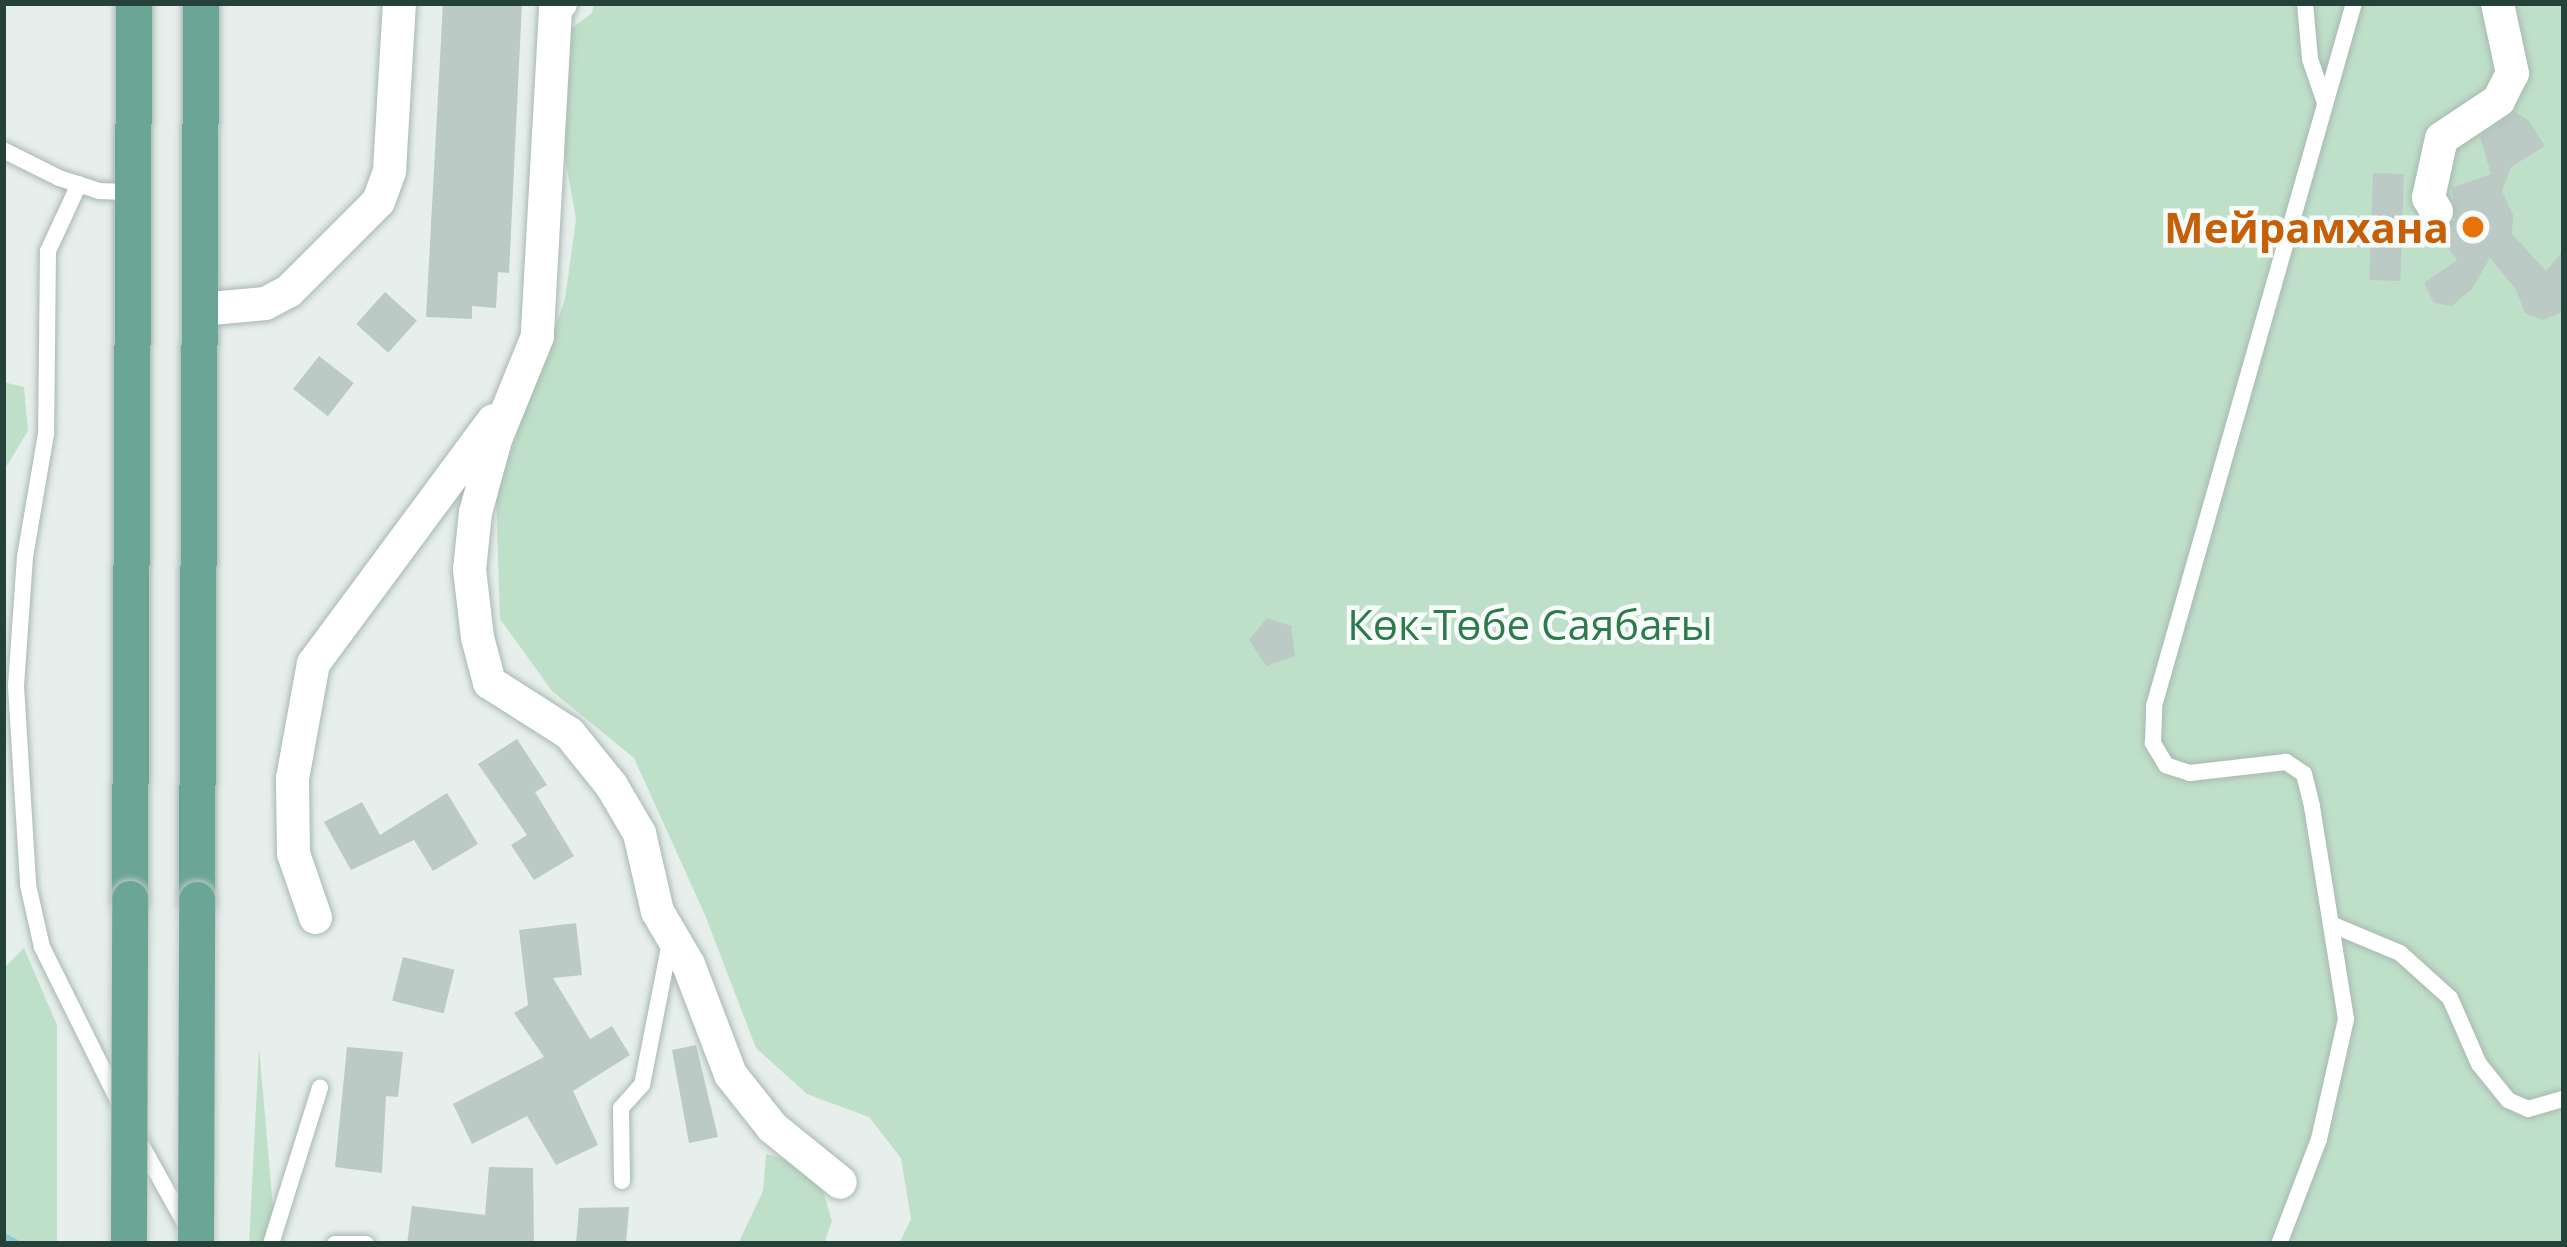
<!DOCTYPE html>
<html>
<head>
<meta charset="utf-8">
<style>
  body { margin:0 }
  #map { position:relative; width:2567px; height:1247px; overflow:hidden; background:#e6efeb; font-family:"Open Sans",sans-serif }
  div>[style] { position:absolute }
  .green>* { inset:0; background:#bfe0c8 }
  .stream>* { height:9px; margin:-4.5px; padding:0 4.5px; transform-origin:4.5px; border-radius:4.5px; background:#8ec9d4 }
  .building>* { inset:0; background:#bbcac4; transform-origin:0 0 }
  .roads { filter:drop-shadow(0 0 3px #a8b8b2) drop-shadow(0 0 3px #a8b8b2) }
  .lane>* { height:16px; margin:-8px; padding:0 8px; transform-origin:8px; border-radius:8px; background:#fff }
  .street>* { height:33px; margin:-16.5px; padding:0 16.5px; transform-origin:16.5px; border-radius:16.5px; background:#fff }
  .primary>* { height:36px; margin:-18px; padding:0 18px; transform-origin:18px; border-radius:18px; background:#6aa596 }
  .bridges { filter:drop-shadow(0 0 3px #c2cac8) drop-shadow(0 0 3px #c2cac8) }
  .primary-bridge>* { height:36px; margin:-18px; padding:0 18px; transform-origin:18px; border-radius:18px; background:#6aa596 }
  .dots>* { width:33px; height:33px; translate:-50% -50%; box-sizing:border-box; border:6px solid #f7fbf9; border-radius:50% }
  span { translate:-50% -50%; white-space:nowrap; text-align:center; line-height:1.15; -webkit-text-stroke:9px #f7fbf9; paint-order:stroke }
  .food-label { font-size:42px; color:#c56008; font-weight:700 }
  .right { translate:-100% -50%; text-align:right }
  .park-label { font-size:42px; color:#2d7a4b }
  .frame { position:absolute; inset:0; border:6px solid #24423a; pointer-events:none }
</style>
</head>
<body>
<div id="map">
  <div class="green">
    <div style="clip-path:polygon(594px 3px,2564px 3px,2564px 1244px,899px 1244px,911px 1219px,901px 1158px,869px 1117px,807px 1094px,756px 1048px,705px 915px,634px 758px,552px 691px,500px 619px,496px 493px,565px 299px,576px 219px,554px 95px,568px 31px,592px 13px)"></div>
    <div style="clip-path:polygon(3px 382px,24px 387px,28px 431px,3px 472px)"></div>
    <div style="clip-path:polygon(24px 948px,57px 1025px,57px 1244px,3px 1244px,3px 969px)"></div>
    <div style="clip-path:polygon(259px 1047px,274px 1219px,280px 1244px,249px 1244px)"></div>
    <div style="clip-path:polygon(766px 1154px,800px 1163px,820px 1181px,832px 1221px,824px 1244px,738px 1244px,763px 1191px)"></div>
  </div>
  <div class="stream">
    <div style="left:3px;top:1237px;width:15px;rotate:28deg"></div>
  </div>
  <div class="building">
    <div style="clip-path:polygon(443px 3px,522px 3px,509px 273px,498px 272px,496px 308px,472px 306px,472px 319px,426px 317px)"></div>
    <div style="clip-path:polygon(2515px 112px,2528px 120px,2545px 146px,2511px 167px,2502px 191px,2513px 215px,2512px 234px,2546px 271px,2564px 250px,2564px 311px,2543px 320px,2525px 313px,2515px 288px,2490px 258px,2472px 289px,2452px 306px,2434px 303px,2424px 283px,2457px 260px,2436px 232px,2455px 220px,2452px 188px,2491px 174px,2480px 137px)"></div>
    <div style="left:2373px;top:173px;width:31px;height:107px;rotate:2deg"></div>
    <div style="left:385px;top:292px;width:43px;height:43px;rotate:42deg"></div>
    <div style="left:319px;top:356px;width:44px;height:42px;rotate:38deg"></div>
    <div style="clip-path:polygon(1267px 618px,1291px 626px,1295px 656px,1266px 666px,1249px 640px)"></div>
    <div style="clip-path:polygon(517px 739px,547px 785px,535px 792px,574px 856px,534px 880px,511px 845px,527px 835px,478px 764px)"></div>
    <div style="clip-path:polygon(447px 793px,478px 844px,433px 871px,414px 840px,351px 870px,324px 822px,362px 802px,380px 835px)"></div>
    <div style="clip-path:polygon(576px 923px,582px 975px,553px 978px,590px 1039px,612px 1026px,630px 1055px,573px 1091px,598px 1145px,556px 1165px,527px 1116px,472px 1144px,453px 1104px,544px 1057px,514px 1013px,528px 1005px,519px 930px)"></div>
    <div style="left:403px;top:957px;width:53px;height:45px;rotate:14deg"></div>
    <div style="clip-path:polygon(696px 1045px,718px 1137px,689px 1143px,672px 1050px)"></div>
    <div style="clip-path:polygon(347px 1047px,403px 1052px,398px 1097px,386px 1096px,382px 1173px,335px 1167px)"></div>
    <div style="clip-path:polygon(489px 1167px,533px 1168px,534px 1244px,407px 1244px,412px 1206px,485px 1215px)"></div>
    <div style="clip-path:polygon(629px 1207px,626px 1244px,576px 1244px,579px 1208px)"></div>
  </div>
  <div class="roads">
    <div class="lane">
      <div style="left:2305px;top:3px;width:56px;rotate:84.9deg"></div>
      <div style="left:2310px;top:59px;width:46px;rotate:71.2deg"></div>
      <div style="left:3px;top:150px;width:63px;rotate:26.6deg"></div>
      <div style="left:59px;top:178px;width:42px;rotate:18deg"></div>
      <div style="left:99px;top:191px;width:33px;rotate:2deg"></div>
      <div style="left:79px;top:184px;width:74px;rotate:114.8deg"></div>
      <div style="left:48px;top:251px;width:183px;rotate:90.6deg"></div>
      <div style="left:46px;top:434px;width:125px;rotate:99.7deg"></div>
      <div style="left:25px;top:557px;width:129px;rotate:94deg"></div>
      <div style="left:16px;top:686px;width:199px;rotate:86.5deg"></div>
      <div style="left:28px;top:885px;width:64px;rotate:77.3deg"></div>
      <div style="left:42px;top:947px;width:173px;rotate:63.6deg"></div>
      <div style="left:2333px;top:925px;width:73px;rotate:22.7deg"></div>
      <div style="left:2400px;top:953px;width:67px;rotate:42deg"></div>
      <div style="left:2450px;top:998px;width:72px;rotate:66.3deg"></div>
      <div style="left:2479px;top:1064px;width:46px;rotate:51.1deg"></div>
      <div style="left:2508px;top:1100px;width:22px;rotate:24deg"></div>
      <div style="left:2528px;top:1109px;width:37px;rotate:-16deg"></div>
      <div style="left:139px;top:1141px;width:107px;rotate:60.8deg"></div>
      <div style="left:622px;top:1181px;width:73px;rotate:-90.8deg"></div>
      <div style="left:621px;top:1108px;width:31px;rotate:-48deg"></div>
      <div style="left:642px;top:1085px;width:146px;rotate:-78.9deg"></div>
      <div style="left:271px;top:1244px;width:164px;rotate:-72.6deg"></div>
      <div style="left:335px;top:1244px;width:31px"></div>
      <div style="left:2279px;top:1244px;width:112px;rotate:-69.1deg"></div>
      <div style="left:2319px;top:1139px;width:123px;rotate:-77.3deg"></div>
      <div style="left:2346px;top:1019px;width:216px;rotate:-99.1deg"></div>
      <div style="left:2312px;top:806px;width:33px;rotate:-104deg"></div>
      <div style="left:2304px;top:774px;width:22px;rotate:-146deg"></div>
      <div style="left:2286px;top:762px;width:97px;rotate:173.5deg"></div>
      <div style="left:2190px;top:773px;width:25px;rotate:-162deg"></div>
      <div style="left:2166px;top:765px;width:26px;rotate:-121deg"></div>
      <div style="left:2153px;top:743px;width:37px;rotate:-88deg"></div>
      <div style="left:2154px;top:706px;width:731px;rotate:-74.12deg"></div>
    </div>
    <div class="street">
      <div style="left:560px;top:3px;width:8px;rotate:130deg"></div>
      <div style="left:555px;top:9px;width:327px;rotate:93.2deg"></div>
      <div style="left:537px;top:336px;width:111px;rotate:112.2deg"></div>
      <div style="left:495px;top:439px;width:76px;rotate:105.3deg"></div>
      <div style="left:475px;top:512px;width:57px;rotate:96deg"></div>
      <div style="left:469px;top:569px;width:68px;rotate:83.3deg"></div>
      <div style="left:477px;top:637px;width:47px;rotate:75.1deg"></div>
      <div style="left:489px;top:682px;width:95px;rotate:32.5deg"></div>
      <div style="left:569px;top:733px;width:67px;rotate:51.1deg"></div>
      <div style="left:611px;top:785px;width:56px;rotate:59.7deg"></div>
      <div style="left:639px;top:833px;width:80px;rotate:77deg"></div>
      <div style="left:657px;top:911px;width:61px;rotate:59.7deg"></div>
      <div style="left:688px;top:964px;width:118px;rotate:69.1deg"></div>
      <div style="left:730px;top:1074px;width:68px;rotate:51.6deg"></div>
      <div style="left:772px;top:1127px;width:87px;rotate:39deg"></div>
      <div style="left:2436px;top:211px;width:16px;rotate:-120deg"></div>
      <div style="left:2428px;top:197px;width:60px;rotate:-77.6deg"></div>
      <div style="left:2441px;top:138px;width:69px;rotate:-33.7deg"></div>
      <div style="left:2498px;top:100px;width:30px;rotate:-63deg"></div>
      <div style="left:2512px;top:73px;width:72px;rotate:-102.1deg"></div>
      <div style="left:200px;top:309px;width:65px;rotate:-5.3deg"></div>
      <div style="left:265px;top:303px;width:26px;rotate:-28deg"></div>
      <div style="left:288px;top:291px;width:127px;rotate:-45deg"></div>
      <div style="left:378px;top:201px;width:33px;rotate:-70deg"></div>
      <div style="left:389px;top:170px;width:167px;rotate:-86.6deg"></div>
      <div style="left:315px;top:917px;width:68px;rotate:-109deg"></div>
      <div style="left:293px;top:853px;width:75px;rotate:-90.8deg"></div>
      <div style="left:292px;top:778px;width:117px;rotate:-79.7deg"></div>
      <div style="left:313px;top:663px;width:302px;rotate:-53.5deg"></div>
    </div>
    <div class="primary">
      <div style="left:130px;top:899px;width:896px;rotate:-89.74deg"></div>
      <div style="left:197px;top:900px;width:897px;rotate:-89.74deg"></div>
    </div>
  </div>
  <div class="bridges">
    <div class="primary-bridge">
      <div style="left:129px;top:1244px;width:345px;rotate:-89.8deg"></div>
      <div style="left:196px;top:1244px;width:344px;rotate:-89.8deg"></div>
    </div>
  </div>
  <div class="dots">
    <div style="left:2473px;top:227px;background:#e8710a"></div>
  </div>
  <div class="food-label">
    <span class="right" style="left:2449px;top:227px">Мейрамхана</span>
  </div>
  <div class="park-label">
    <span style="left:1530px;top:624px">Көк-Төбе Саябағы</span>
  </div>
  <div class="frame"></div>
</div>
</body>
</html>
